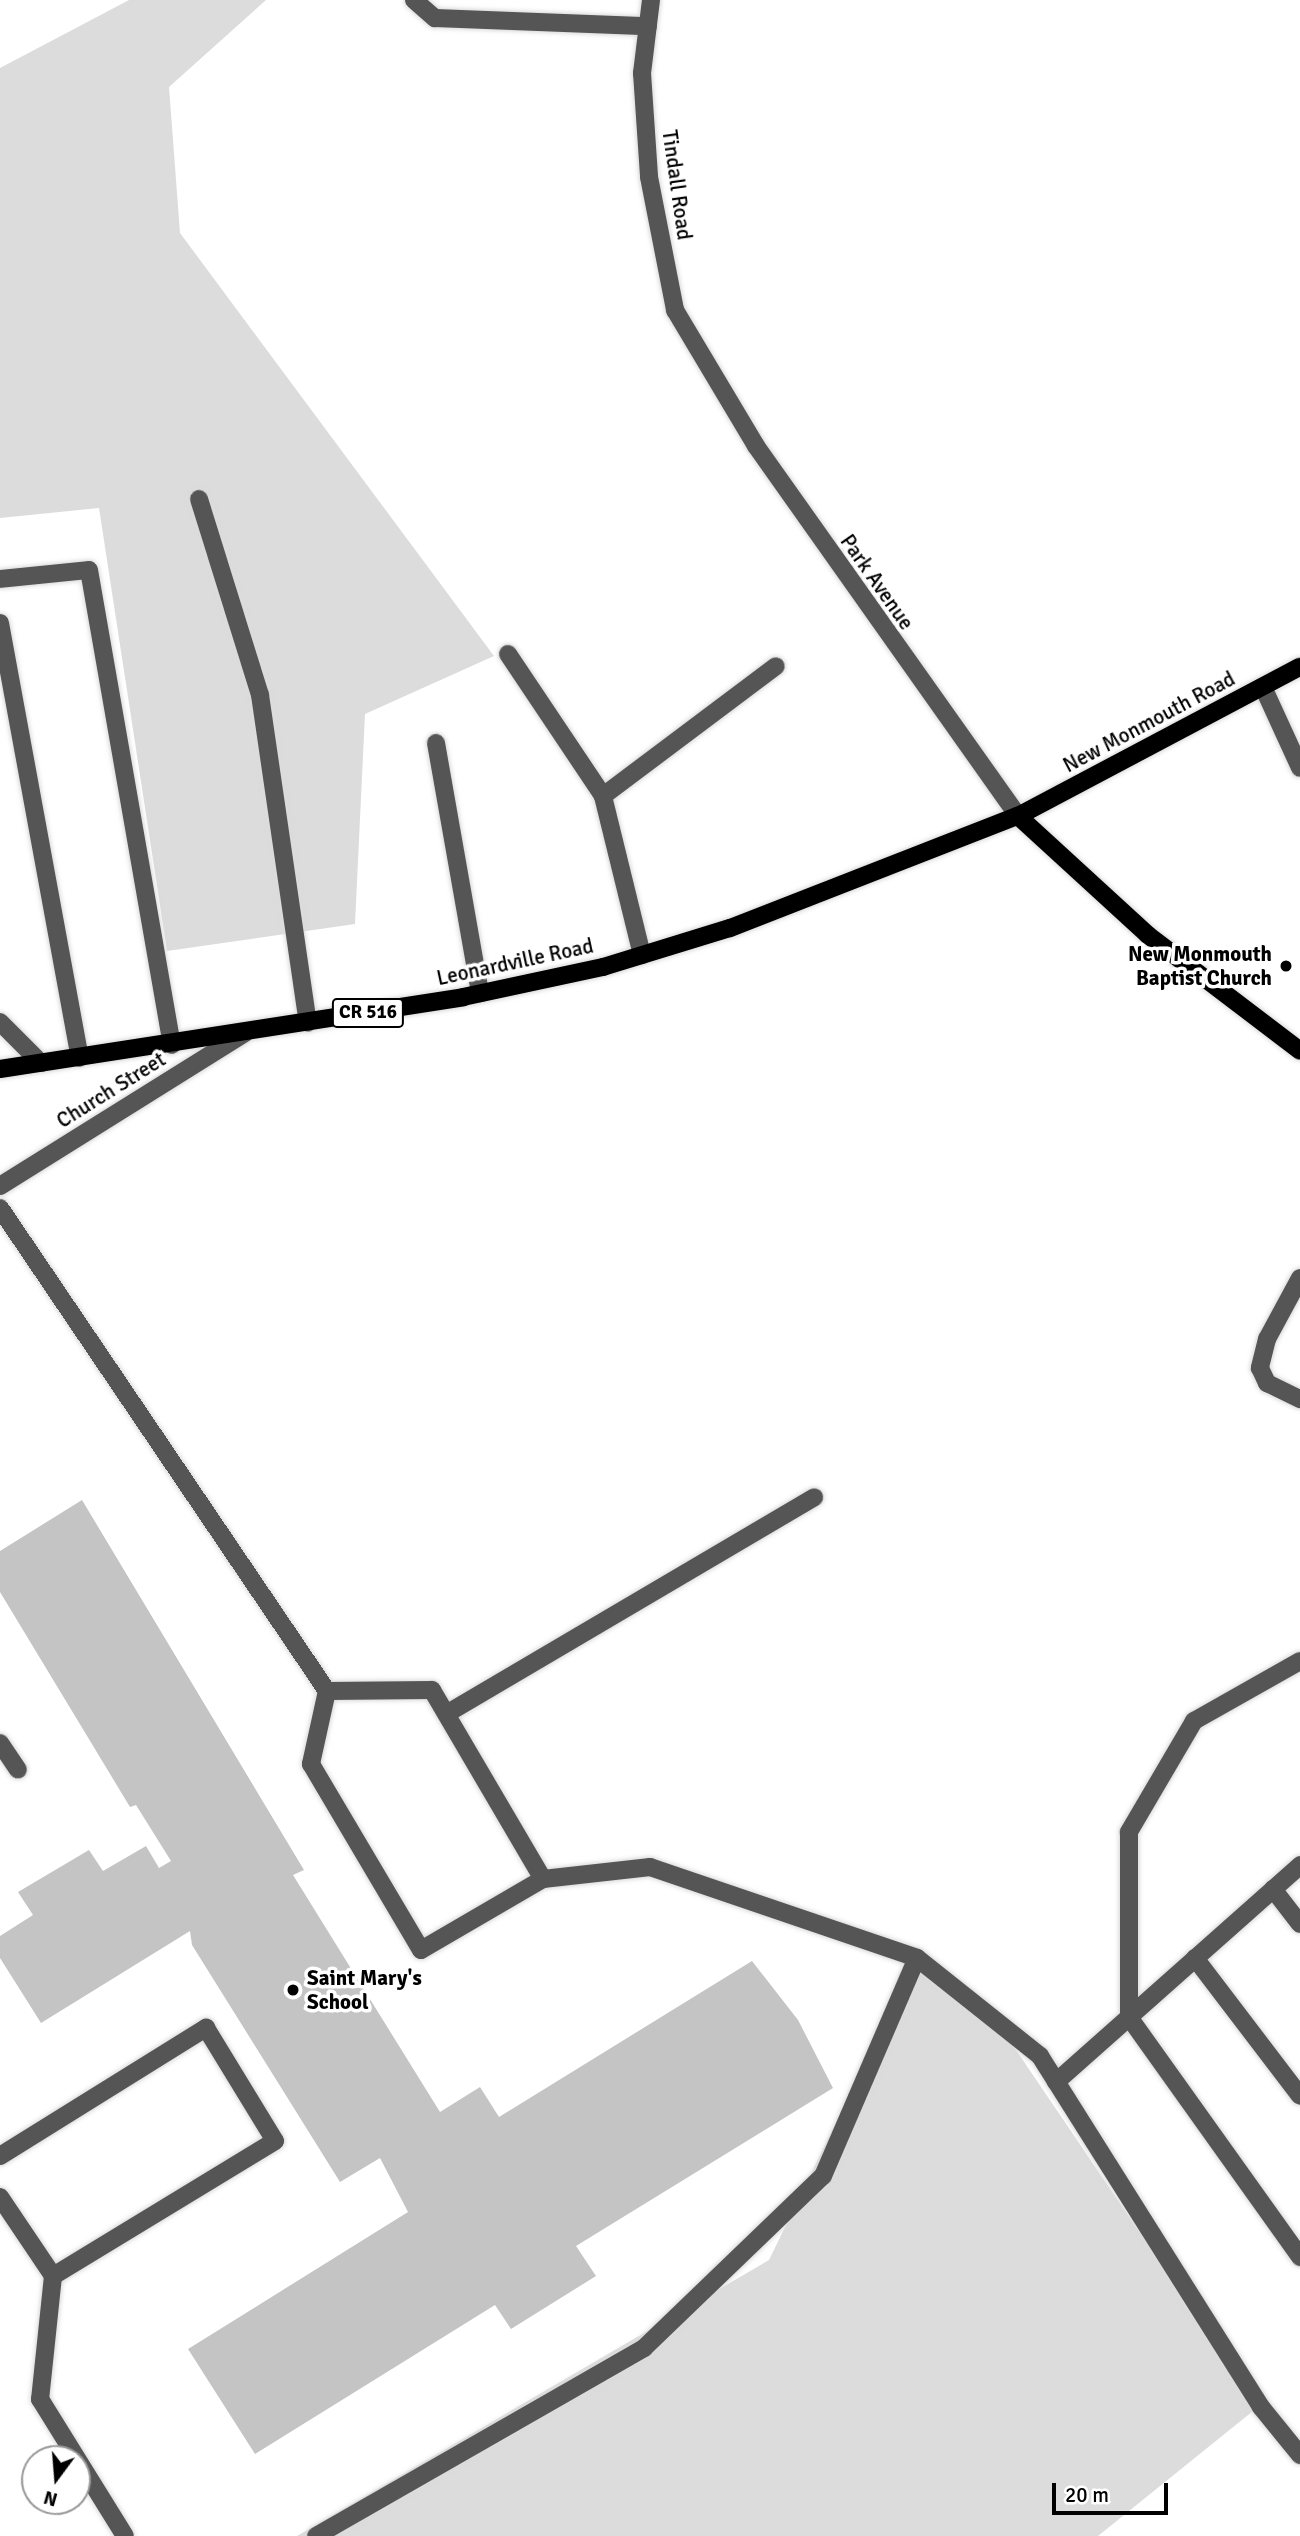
<!DOCTYPE html>
<html>
<head>
<meta charset="utf-8">
<style>
  body { margin:0 }
  #map { position:relative; width:1300px; height:2536px; overflow:hidden; background:#fff; font-family:Signika,sans-serif }
  div>[style] { position:absolute }
  .green>* { inset:0; background:#dcdcdc }
  .building>* { inset:0; background:#c4c4c4 }
  .roads { filter:drop-shadow(0 0 2px #dbdbdb) drop-shadow(0 0 2px #dbdbdb) }
  .minor>* { height:18px; margin:-9px; padding:0 9px; transform-origin:9px; border-radius:9px; background:#555 }
  .major>* { height:18px; margin:-9px; padding:0 9px; transform-origin:9px; border-radius:9px; background:#000 }
  .dots>* { width:19px; height:19px; translate:-50% -50%; box-sizing:border-box; border:4px solid #fff; border-radius:50% }
  span { translate:-50% -50%; white-space:nowrap; text-align:center; line-height:1.15; -webkit-text-stroke:7px #fff; paint-order:stroke }
  .shield-label span { padding:2px 5px; background:#fff; border:2px solid; border-radius:5px; -webkit-text-stroke-width:0 }
  .shield-label { font-size:19px; color:#000; font-weight:700 }
  .street-label { font-size:21px; color:#000 }
  .poi-label { font-size:21px; color:#000; font-weight:700 }
  .right { translate:-100% -50%; text-align:right }
  .left { translate:0 -50%; text-align:left }
  .north { position:absolute; left:21px; top:2445px; width:70px; height:70px; box-sizing:border-box; background:#fff; border:2px solid #999; border-radius:50%; rotate:196deg; font-size:19px; font-weight:700; line-height:28px; text-align:center; color:#000 }
  .north::after { content:''; display:block; margin:auto; width:24px; height:32px; background:#000; clip-path:polygon(50% 0,100% 100%,50% 72%,0 100%) }
  .scale { position:absolute; left:1052px; top:2483px; width:116px; height:32px; box-sizing:border-box; border:4px solid #000; border-top:0; padding-left:9px; font-size:21px; line-height:24px; white-space:nowrap; color:#000; -webkit-text-stroke:5px #fff; paint-order:stroke }
</style>
</head>
<body>
<div id="map">
  <div class="green">
    <div style="clip-path:polygon(129px 0,266px 0,169px 87px,180px 233px,494px 656px,365px 714px,355px 924px,167px 951px,99px 508px,0 518px,0 68px)"></div>
    <div style="clip-path:polygon(919px 1952px,1001px 2028px,1258px 2407px,1098px 2536px,297px 2536px,769px 2260px)"></div>
  </div>
  <div class="building">
    <div style="clip-path:polygon(82px 1500px,304px 1870px,293px 1875px,440px 2112px,480px 2087px,499px 2117px,752px 1961px,798px 2020px,833px 2088px,576px 2246px,596px 2276px,511px 2329px,495px 2305px,255px 2454px,188px 2349px,408px 2212px,380px 2158px,340px 2182px,192px 1945px,190px 1931px,41px 2023px,0 1958px,0 1936px,33px 1915px,18px 1892px,89px 1850px,103px 1871px,146px 1846px,159px 1868px,171px 1861px,136px 1805px,130px 1807px,0 1592px,0 1551px)"></div>
  </div>
  <div class="roads">
    <div class="minor">
      <div style="left:414px;top:0;width:28px;rotate:41deg"></div>
      <div style="left:435px;top:18px;width:213px;rotate:2.2deg"></div>
      <div style="left:651px;top:0;width:74px;rotate:97deg"></div>
      <div style="left:642px;top:73px;width:104px;rotate:86.1deg"></div>
      <div style="left:649px;top:177px;width:136px;rotate:78.9deg"></div>
      <div style="left:675px;top:310px;width:158px;rotate:59.2deg"></div>
      <div style="left:756px;top:446px;width:453px;rotate:54.7deg"></div>
      <div style="left:199px;top:499px;width:205px;rotate:72.7deg"></div>
      <div style="left:260px;top:695px;width:331px;rotate:81.7deg"></div>
      <div style="left:0;top:579px;width:89px;rotate:-5.8deg"></div>
      <div style="left:89px;top:570px;width:482px;rotate:80.1deg"></div>
      <div style="left:0;top:623px;width:442px;rotate:79.6deg"></div>
      <div style="left:508px;top:654px;width:171px;rotate:56.2deg"></div>
      <div style="left:1263px;top:687px;width:89px;rotate:65.4deg"></div>
      <div style="left:436px;top:743px;width:254px;rotate:80deg"></div>
      <div style="left:642px;top:955px;width:164px;rotate:-103.8deg"></div>
      <div style="left:603px;top:796px;width:216px;rotate:-36.9deg"></div>
      <div style="left:0;top:1022px;width:58px;rotate:45deg"></div>
      <div style="left:0;top:1186px;width:290px;rotate:-32deg"></div>
      <div style="left:0;top:1208px;width:583px;rotate:55.9deg"></div>
      <div style="left:327px;top:1691px;width:75px;rotate:102.4deg"></div>
      <div style="left:311px;top:1764px;width:216px;rotate:59.4deg"></div>
      <div style="left:421px;top:1950px;width:141px;rotate:-30.2deg"></div>
      <div style="left:543px;top:1879px;width:108px;rotate:-6.4deg"></div>
      <div style="left:650px;top:1867px;width:282px;rotate:18.8deg"></div>
      <div style="left:917px;top:1958px;width:157px;rotate:38.5deg"></div>
      <div style="left:1040px;top:2056px;width:415px;rotate:57.8deg"></div>
      <div style="left:1261px;top:2407px;width:62px;rotate:50.9deg"></div>
      <div style="left:1300px;top:1278px;width:69px;rotate:118.4deg"></div>
      <div style="left:1267px;top:1339px;width:30px;rotate:104deg"></div>
      <div style="left:1260px;top:1368px;width:17px;rotate:65deg"></div>
      <div style="left:1267px;top:1383px;width:37px;rotate:26deg"></div>
      <div style="left:1300px;top:1661px;width:122px;rotate:150.5deg"></div>
      <div style="left:1194px;top:1721px;width:129px;rotate:120.4deg"></div>
      <div style="left:1129px;top:1832px;width:185px;rotate:90deg"></div>
      <div style="left:1129px;top:2017px;width:295px;rotate:54.5deg"></div>
      <div style="left:327px;top:1691px;width:105px;rotate:-0.5deg"></div>
      <div style="left:432px;top:1690px;width:219px;rotate:59.6deg"></div>
      <div style="left:448px;top:1713px;width:425px;rotate:-30.5deg"></div>
      <div style="left:0;top:1743px;width:32px;rotate:56deg"></div>
      <div style="left:1273px;top:1889px;width:44px;rotate:52.4deg"></div>
      <div style="left:1195px;top:1958px;width:173px;rotate:52.7deg"></div>
      <div style="left:1056px;top:2082px;width:327px;rotate:-41.6deg"></div>
      <div style="left:0;top:2156px;width:243px;rotate:-31.9deg"></div>
      <div style="left:206px;top:2028px;width:132px;rotate:58.6deg"></div>
      <div style="left:275px;top:2141px;width:260px;rotate:148.7deg"></div>
      <div style="left:0;top:2197px;width:95px;rotate:56.1deg"></div>
      <div style="left:53px;top:2276px;width:124px;rotate:96deg"></div>
      <div style="left:40px;top:2399px;width:161px;rotate:58.2deg"></div>
      <div style="left:316px;top:2536px;width:378px;rotate:-29.8deg"></div>
      <div style="left:644px;top:2348px;width:248px;rotate:-43.9deg"></div>
      <div style="left:823px;top:2176px;width:237px;rotate:-66.7deg"></div>
    </div>
    <div class="major">
      <div style="left:1018px;top:816px;width:176px;rotate:42.5deg"></div>
      <div style="left:1148px;top:935px;width:191px;rotate:37.3deg"></div>
      <div style="left:0;top:1069px;width:469px;rotate:-8.8deg"></div>
      <div style="left:463px;top:997px;width:143px;rotate:-12.1deg"></div>
      <div style="left:603px;top:967px;width:133px;rotate:-17.1deg"></div>
      <div style="left:730px;top:928px;width:309px;rotate:-21.3deg"></div>
      <div style="left:1018px;top:816px;width:319px;rotate:-27.9deg"></div>
    </div>
  </div>
  <div class="dots">
    <div style="left:1286px;top:966px;background:#000"></div>
    <div style="left:293px;top:1990px;background:#000"></div>
  </div>
  <div class="shield-label">
    <span style="left:368px;top:1013px">CR 516</span>
  </div>
  <div class="street-label">
    <span style="left:677px;top:185px;rotate:82deg">Tindall Road</span>
    <span style="left:877px;top:582px;rotate:55deg">Park Avenue</span>
    <span style="left:1149px;top:722px;rotate:-28deg">New Monmouth Road</span>
    <span style="left:515px;top:962px;rotate:-12deg">Leonardville Road</span>
    <span style="left:111px;top:1090px;rotate:-32deg">Church Street</span>
  </div>
  <div class="poi-label">
    <span class="right" style="left:1272px;top:966px">New Monmouth<br>Baptist Church</span>
    <span class="left" style="left:307px;top:1990px">Saint Mary's<br>School</span>
  </div>
  <div class="north">N</div>
  <div class="scale">20 m</div>
</div>
</body>
</html>
